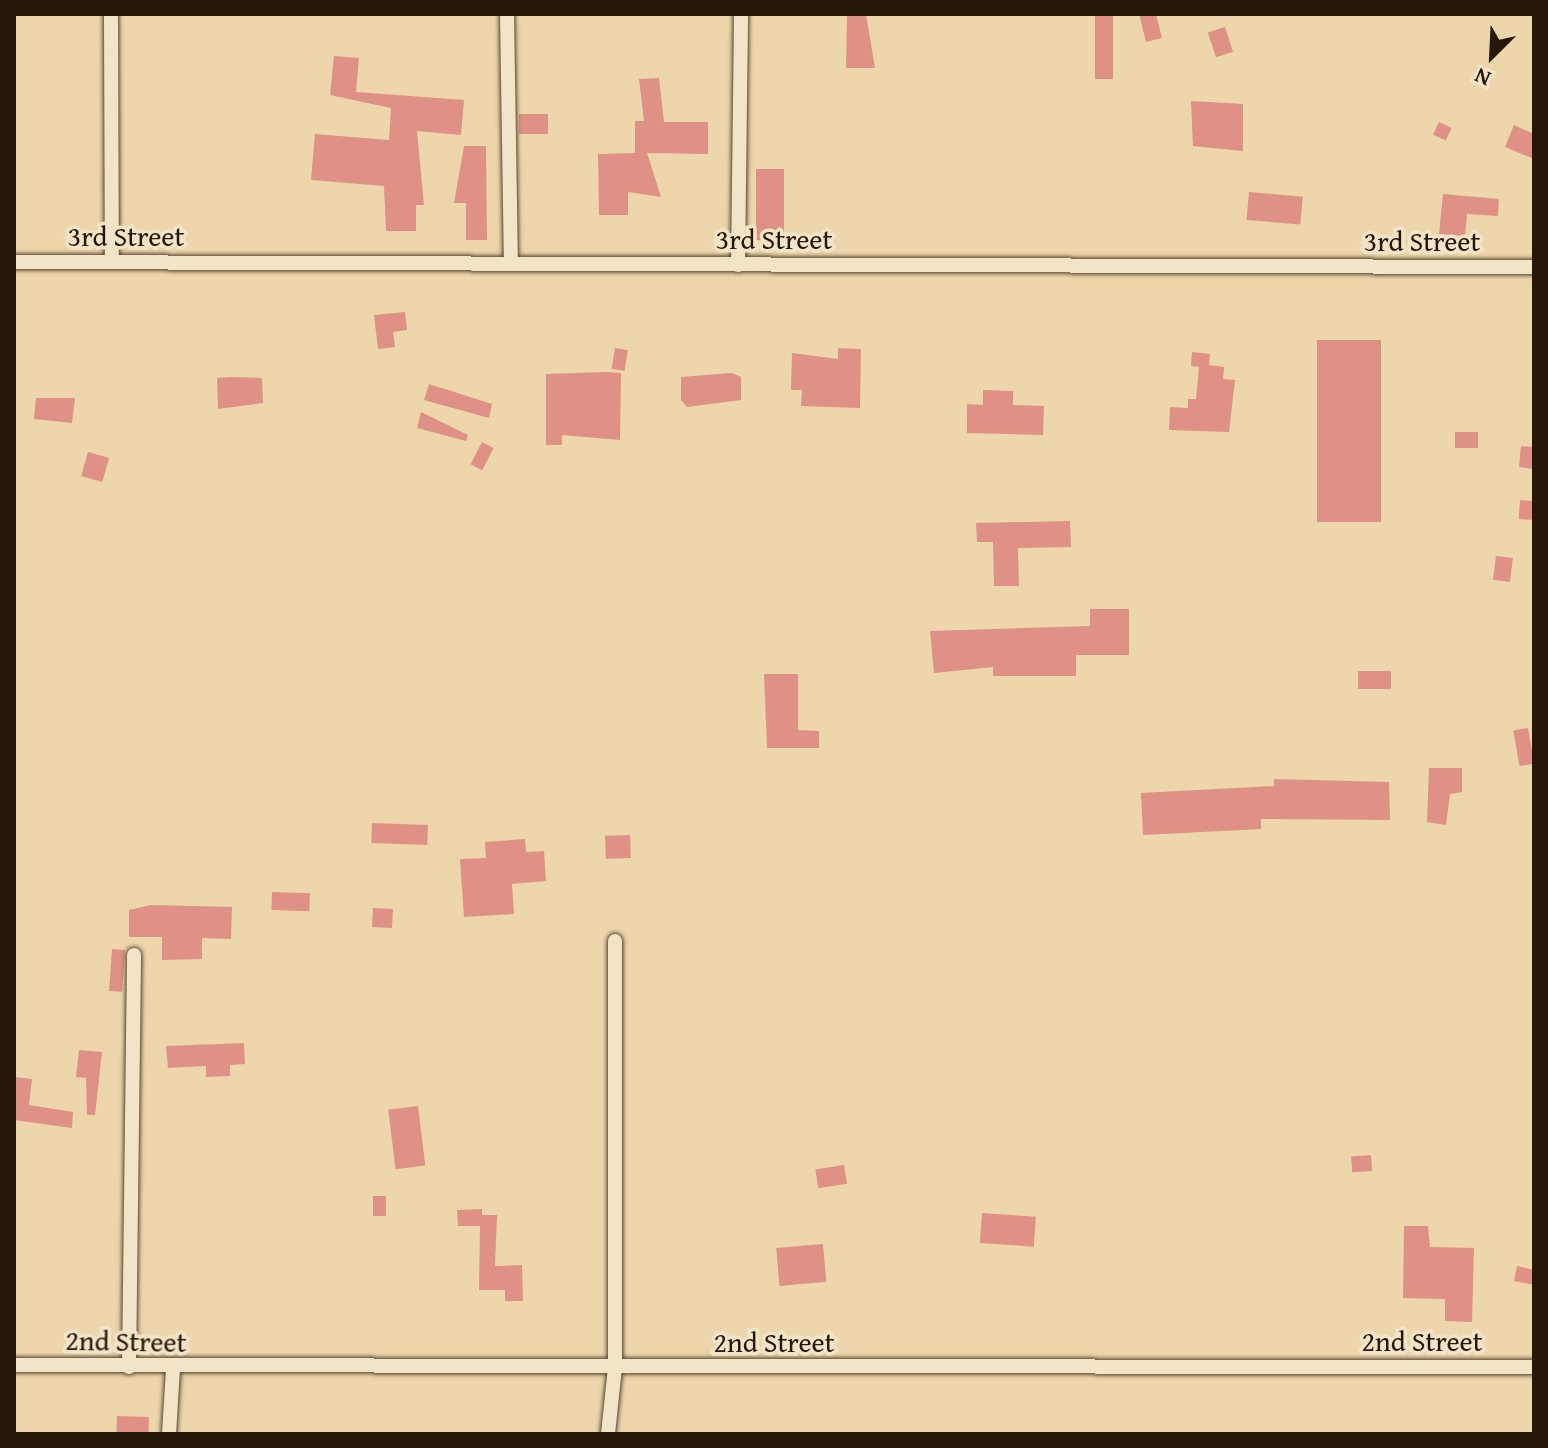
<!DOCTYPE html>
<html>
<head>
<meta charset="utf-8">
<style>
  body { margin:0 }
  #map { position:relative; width:1548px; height:1448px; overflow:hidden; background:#edd6ab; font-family:"Gentium Book Plus",serif }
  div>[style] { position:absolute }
  .building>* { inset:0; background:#de9184; transform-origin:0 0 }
  .roads { filter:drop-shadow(0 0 2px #584731) drop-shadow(0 0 2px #584731) }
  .minor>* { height:14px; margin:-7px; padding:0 7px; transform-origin:7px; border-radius:7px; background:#f3e4c8 }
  span { translate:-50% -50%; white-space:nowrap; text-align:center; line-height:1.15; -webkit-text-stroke:7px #f3e4c8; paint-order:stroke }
  .street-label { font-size:28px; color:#261708 }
  .frame { position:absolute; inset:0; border:16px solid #261708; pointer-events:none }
  .north { position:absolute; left:1452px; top:16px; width:80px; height:80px; -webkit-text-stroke:6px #f3e4c8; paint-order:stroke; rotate:204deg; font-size:22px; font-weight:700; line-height:32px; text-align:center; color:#261708 }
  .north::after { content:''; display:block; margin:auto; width:28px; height:36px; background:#261708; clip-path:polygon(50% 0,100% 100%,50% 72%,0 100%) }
</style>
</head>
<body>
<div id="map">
  <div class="building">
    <div style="clip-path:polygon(847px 14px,866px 14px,875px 68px,846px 68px)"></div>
    <div style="left:1095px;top:14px;width:18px;height:65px"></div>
    <div style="clip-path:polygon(1139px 14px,1156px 14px,1162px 38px,1146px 42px)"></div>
    <div style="left:1225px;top:27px;width:26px;height:18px;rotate:72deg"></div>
    <div style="clip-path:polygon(334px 56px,359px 58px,356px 92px,464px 100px,461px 135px,417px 131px,424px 205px,416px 205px,416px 231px,386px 231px,384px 186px,311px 180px,315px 134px,389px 140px,391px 108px,330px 95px)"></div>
    <div style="clip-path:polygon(659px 78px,664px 122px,708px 122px,708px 154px,647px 153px,661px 197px,628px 192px,628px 215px,599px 215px,598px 154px,635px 153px,635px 121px,644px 121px,639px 79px)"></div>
    <div style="clip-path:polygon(1191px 101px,1243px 104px,1243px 151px,1193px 146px)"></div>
    <div style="left:519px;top:114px;width:29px;height:20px"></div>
    <div style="left:1439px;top:122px;width:14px;height:14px;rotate:25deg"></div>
    <div style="clip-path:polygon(1514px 125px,1534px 134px,1534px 159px,1505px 147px)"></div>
    <div style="clip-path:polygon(464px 146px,486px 146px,487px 240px,466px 240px,466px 203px,454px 203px)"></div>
    <div style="left:756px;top:169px;width:28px;height:71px"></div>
    <div style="left:1249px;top:192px;width:54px;height:28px;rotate:5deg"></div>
    <div style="clip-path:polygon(1443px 194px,1499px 199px,1498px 216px,1467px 214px,1465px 236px,1439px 234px)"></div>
    <div style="clip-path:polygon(405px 312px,407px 330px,393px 332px,395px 347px,378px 349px,374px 315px)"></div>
    <div style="left:1317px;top:340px;width:64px;height:182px"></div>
    <div style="left:615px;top:348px;width:13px;height:21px;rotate:9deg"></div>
    <div style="clip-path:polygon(838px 348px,861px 349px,860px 408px,801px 406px,802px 390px,791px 390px,792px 353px,838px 359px)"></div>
    <div style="clip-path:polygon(1192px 352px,1210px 354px,1209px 365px,1224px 367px,1223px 379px,1235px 380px,1229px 432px,1169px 430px,1170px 407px,1188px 408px,1188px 399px,1196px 399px,1199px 367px,1191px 366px)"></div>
    <div style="clip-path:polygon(606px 372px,621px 373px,620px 440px,562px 435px,562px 445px,546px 445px,546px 374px)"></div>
    <div style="clip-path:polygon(732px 373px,741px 377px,741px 400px,687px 407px,681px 400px,681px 377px)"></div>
    <div style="clip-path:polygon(232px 377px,262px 378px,263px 403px,218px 409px,217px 378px)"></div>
    <div style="clip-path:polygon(429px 384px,492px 404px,489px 418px,424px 400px)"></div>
    <div style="clip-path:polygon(983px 390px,1013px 391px,1013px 405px,1044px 406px,1043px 435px,967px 433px,967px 404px,983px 405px)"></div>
    <div style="clip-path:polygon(36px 398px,75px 398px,72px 423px,34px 419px)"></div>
    <div style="clip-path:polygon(421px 412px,468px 435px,466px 441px,417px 428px)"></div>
    <div style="left:1455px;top:432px;width:23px;height:16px"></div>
    <div style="left:482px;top:442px;width:13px;height:25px;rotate:27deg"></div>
    <div style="clip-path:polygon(1521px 446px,1534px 447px,1534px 469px,1519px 467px)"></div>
    <div style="left:88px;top:452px;width:22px;height:25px;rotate:16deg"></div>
    <div style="left:1520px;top:500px;width:14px;height:19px;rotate:4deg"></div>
    <div style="clip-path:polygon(1070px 521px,1071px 547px,1018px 548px,1019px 586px,994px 586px,993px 542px,977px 542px,976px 523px)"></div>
    <div style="left:1496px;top:556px;width:17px;height:24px;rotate:7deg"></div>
    <div style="clip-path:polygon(1090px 609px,1129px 609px,1129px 655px,1076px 655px,1076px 676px,993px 676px,993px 667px,934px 673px,930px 631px,1090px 626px)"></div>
    <div style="left:1358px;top:671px;width:33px;height:18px"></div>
    <div style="clip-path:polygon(764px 674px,798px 674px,798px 730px,819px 731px,819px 748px,767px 748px)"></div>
    <div style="left:1528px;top:728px;width:36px;height:15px;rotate:80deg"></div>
    <div style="clip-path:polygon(1429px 768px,1462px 768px,1462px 792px,1450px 794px,1446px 825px,1427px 822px)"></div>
    <div style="clip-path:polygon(1274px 779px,1389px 782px,1390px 820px,1261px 819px,1261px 829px,1143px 835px,1141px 793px,1274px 786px)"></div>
    <div style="left:372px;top:823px;width:56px;height:20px;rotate:2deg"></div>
    <div style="left:630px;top:835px;width:23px;height:25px;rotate:88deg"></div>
    <div style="clip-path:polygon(525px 839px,526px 852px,544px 851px,546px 881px,512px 884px,514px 914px,464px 917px,460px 859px,486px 858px,485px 842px)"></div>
    <div style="left:272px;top:892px;width:38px;height:18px;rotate:2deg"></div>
    <div style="clip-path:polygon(151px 905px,232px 907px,231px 939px,202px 938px,202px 959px,162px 960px,162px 937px,129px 937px,129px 910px)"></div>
    <div style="left:373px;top:908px;width:20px;height:19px;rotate:3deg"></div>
    <div style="left:112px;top:949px;width:13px;height:42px;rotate:4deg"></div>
    <div style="clip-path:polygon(244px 1043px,245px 1064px,230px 1065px,230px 1076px,206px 1077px,206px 1066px,168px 1068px,166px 1046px)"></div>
    <div style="clip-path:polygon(79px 1050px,102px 1052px,95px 1115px,87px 1115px,86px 1078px,76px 1077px)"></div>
    <div style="clip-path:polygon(14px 1077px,32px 1079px,29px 1105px,73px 1112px,72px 1128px,14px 1120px)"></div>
    <div style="left:418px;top:1106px;width:60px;height:30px;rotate:83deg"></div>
    <div style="left:1371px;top:1155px;width:16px;height:20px;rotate:86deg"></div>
    <div style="left:844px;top:1165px;width:19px;height:29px;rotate:81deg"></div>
    <div style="left:373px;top:1196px;width:13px;height:20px"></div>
    <div style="clip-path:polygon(482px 1209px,482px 1215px,497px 1215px,495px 1266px,522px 1265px,523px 1301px,505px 1301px,505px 1290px,479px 1290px,480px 1226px,458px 1226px,457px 1210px)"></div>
    <div style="left:982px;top:1213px;width:54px;height:30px;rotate:4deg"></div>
    <div style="clip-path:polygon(1404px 1226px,1428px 1226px,1430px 1247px,1474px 1248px,1472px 1322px,1445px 1321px,1445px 1299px,1403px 1298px)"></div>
    <div style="left:823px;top:1244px;width:38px;height:47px;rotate:85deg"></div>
    <div style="clip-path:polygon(1517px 1266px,1534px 1270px,1534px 1285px,1514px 1281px)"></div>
    <div style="left:117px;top:1416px;width:32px;height:18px;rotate:2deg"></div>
  </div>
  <div class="roads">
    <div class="minor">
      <div style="left:111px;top:14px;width:248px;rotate:89.8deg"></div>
      <div style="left:507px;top:14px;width:250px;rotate:89.1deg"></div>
      <div style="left:14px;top:262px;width:1520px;rotate:0.19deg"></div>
      <div style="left:738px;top:265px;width:251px;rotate:-89.3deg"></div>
      <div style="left:14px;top:1365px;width:1520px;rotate:0.08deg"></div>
      <div style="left:129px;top:1367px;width:412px;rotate:-89.3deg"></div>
      <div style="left:169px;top:1434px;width:66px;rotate:-86.5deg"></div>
      <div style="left:608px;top:1434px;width:67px;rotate:-84deg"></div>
      <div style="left:615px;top:1367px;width:426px;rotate:-90deg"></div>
    </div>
  </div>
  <div class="street-label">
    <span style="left:126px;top:236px">3rd Street</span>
    <span style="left:774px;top:239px">3rd Street</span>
    <span style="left:1422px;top:241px">3rd Street</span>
    <span style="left:126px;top:1341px;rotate:1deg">2nd Street</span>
    <span style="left:1422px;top:1341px">2nd Street</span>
    <span style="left:774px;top:1342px">2nd Street</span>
  </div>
  <div class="frame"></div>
  <div class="north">N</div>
</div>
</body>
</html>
